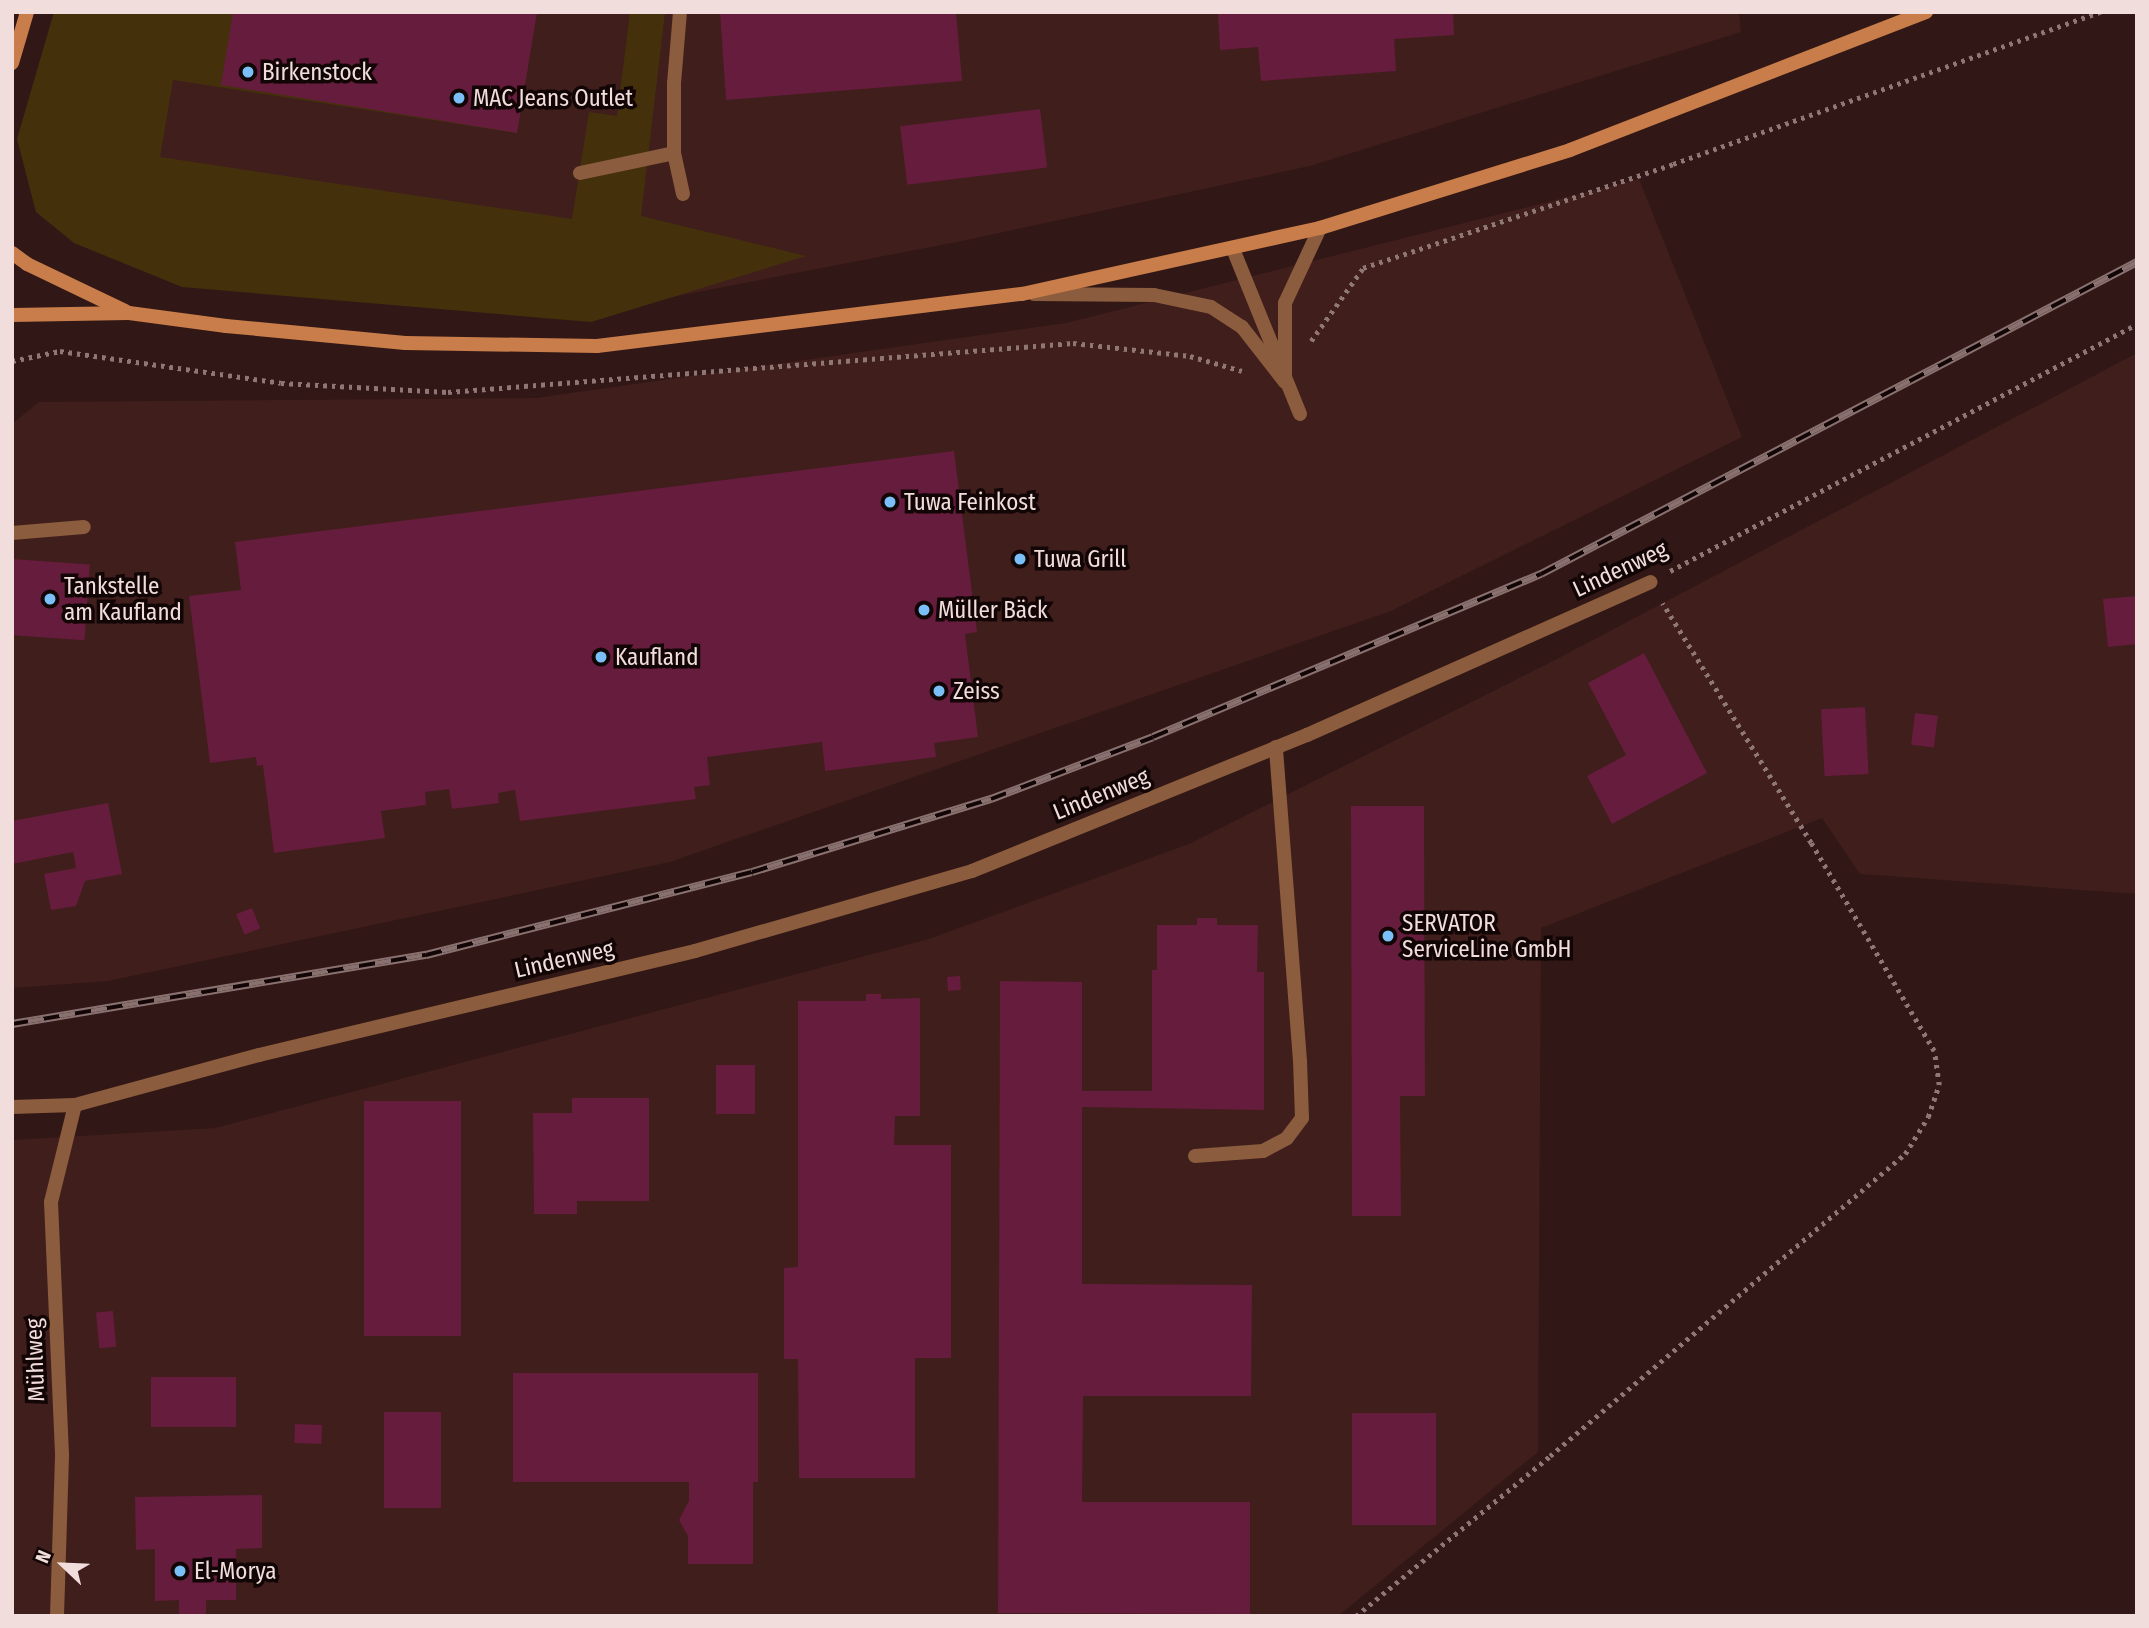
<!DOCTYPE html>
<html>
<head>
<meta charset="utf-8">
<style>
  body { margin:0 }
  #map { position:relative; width:2149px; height:1628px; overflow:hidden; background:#311715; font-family:"Fira Sans Condensed",sans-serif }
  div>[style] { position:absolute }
  .built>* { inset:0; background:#401e1c }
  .green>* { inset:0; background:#44310c }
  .building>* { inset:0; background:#661c3c; transform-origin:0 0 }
  .path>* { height:4.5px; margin-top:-2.25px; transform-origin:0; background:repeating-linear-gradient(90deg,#8e7775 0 3.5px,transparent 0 8.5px) }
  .lane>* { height:14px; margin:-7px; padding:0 7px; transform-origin:7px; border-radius:7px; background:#8b5c3d }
  .street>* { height:14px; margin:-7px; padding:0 7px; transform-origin:7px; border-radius:7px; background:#8b5c3d }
  .secondary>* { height:14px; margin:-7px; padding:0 7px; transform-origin:7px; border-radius:7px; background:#c97d4a }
  .rail>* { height:8px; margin-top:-4px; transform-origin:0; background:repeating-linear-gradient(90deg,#110605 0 16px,#88716f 0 32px); box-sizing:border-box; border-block:2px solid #88716f }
  .dots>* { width:19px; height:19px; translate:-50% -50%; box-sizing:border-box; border:4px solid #110605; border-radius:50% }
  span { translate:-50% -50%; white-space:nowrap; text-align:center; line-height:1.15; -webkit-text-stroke:7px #110605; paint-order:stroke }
  .poi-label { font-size:23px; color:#f1dddb }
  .left { translate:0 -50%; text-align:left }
  .street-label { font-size:23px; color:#f1dddb }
  .frame { position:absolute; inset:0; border:14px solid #f1dddb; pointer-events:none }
  .north { position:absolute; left:28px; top:1530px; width:70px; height:70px; -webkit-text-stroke:5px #110605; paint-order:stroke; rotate:293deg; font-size:19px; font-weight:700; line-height:28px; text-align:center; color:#f1dddb }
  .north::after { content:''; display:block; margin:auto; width:24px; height:32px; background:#f1dddb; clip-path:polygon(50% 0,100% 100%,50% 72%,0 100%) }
</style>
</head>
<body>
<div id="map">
  <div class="built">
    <div style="clip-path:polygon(123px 12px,1739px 12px,1741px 32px,1310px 166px,962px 241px,672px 297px,123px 221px)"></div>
    <div style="clip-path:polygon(1639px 179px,1742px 437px,1391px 611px,670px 862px,108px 981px,12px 988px,12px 424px,39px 402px,536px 398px,1066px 323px)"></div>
    <div style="clip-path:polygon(2137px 353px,2137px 894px,1860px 874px,1822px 818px,1541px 928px,1538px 1452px,1338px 1616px,12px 1616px,12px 1140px,215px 1128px,929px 939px,1189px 844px,1555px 660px)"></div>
  </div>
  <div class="green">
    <div style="clip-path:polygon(54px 12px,537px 12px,517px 133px,173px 80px,160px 157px,572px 219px,589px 112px,617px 116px,630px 12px,665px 12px,641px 216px,806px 256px,591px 322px,182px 287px,74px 243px,36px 212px,17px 139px)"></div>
  </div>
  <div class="building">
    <div style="clip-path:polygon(233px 12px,537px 12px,517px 133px,221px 85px)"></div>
    <div style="clip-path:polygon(720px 12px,956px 12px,962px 81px,726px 100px)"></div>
    <div style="clip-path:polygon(1218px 12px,1453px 12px,1454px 35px,1394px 39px,1396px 71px,1261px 81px,1258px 47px,1220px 50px)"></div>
    <div style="left:1040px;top:109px;width:59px;height:141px;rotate:83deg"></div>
    <div style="clip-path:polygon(954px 451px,977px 632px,965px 634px,978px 737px,934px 743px,936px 757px,825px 771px,822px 742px,707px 757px,710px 785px,694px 787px,696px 799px,520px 821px,515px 790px,498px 793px,499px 803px,452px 809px,449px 789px,425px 792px,426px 805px,381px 811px,385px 838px,274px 853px,263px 765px,257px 766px,256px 757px,210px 763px,189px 596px,241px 590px,235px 542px)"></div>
    <div style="left:12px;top:559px;width:78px;height:76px;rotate:4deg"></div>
    <div style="clip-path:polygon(2137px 596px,2137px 644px,2108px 647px,2103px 599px)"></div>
    <div style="clip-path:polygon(1644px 653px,1707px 773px,1612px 824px,1587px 776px,1626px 755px,1588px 683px)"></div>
    <div style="left:1865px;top:707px;width:67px;height:44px;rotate:87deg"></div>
    <div style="left:1915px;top:713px;width:23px;height:32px;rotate:7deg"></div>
    <div style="clip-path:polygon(108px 803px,122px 874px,85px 881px,76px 906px,51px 910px,44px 874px,76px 868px,73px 852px,12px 864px,12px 821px)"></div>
    <div style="clip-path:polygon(1351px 806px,1424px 806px,1425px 1096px,1400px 1096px,1401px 1216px,1352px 1216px)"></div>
    <div style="left:252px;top:908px;width:22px;height:17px;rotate:68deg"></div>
    <div style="clip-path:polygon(1197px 918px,1217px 918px,1217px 925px,1258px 925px,1257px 972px,1264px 972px,1264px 1110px,1082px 1107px,1082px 1284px,1252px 1285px,1251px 1396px,1083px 1396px,1082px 1502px,1250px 1502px,1250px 1614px,998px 1613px,1000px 981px,1082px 982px,1082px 1091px,1152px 1091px,1152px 970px,1157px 970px,1157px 925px,1197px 925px)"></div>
    <div style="left:960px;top:976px;width:14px;height:13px;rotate:86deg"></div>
    <div style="clip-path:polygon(866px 994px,881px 994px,881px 999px,920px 998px,920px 1116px,895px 1116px,894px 1145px,951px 1145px,951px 1358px,915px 1358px,915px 1478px,799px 1478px,798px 1359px,784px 1359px,784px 1268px,798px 1267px,798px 1001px,866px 1001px)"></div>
    <div style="left:716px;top:1065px;width:39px;height:49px"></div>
    <div style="clip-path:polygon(572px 1098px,649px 1098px,649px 1201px,577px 1201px,577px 1214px,534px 1214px,533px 1113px,572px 1113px)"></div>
    <div style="left:364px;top:1101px;width:97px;height:235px"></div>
    <div style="left:113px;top:1311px;width:36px;height:17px;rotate:85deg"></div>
    <div style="clip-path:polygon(513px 1373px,758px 1373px,758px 1482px,753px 1482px,753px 1564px,688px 1564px,688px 1536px,679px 1520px,689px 1501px,689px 1482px,513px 1482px)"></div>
    <div style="left:151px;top:1377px;width:85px;height:50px"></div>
    <div style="left:441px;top:1412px;width:96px;height:57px;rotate:90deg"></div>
    <div style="left:1352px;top:1413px;width:84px;height:112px"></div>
    <div style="left:295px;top:1424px;width:27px;height:19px;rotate:2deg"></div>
    <div style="clip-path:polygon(262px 1495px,262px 1548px,236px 1549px,236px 1600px,206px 1600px,206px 1616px,179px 1616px,179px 1600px,155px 1601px,155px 1549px,136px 1550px,135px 1497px)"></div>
  </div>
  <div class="path">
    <div style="left:1311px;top:341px;width:90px;rotate:-54.5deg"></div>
    <div style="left:1363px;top:268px;width:327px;rotate:-18.5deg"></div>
    <div style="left:1673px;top:164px;width:454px;rotate:-19.6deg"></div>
    <div style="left:12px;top:361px;width:49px;rotate:-11.8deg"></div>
    <div style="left:60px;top:351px;width:223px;rotate:8.2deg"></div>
    <div style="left:281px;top:383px;width:167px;rotate:3.1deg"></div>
    <div style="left:448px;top:392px;width:627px;rotate:-4.48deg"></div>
    <div style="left:1073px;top:343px;width:118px;rotate:6.3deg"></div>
    <div style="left:1190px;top:356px;width:54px;rotate:16.1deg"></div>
    <div style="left:1670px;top:571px;width:528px;rotate:-27.87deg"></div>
    <div style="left:1356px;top:1616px;width:251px;rotate:-39.5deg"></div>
    <div style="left:1550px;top:1456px;width:466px;rotate:-40.4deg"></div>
    <div style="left:1905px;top:1154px;width:44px;rotate:-58.1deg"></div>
    <div style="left:1928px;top:1117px;width:34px;rotate:-71deg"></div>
    <div style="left:1939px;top:1085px;width:34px;rotate:-98deg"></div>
    <div style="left:1934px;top:1051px;width:242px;rotate:-120.6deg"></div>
    <div style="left:1811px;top:843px;width:282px;rotate:-121.8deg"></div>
  </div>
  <div class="lane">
    <div style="left:580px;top:173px;width:96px;rotate:-12deg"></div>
    <div style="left:1233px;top:249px;width:178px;rotate:67.9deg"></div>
    <div style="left:1034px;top:294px;width:120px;rotate:0.5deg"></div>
    <div style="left:1154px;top:295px;width:58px;rotate:11.9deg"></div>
    <div style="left:1211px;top:307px;width:37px;rotate:33deg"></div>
    <div style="left:1242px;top:327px;width:70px;rotate:52deg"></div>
    <div style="left:1285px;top:374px;width:71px;rotate:-90deg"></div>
    <div style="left:1285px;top:303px;width:83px;rotate:-65deg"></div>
    <div style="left:12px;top:533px;width:72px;rotate:-4.8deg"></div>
    <div style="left:1195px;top:1156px;width:68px;rotate:-4.2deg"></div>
    <div style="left:1263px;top:1151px;width:27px;rotate:-28deg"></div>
    <div style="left:1287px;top:1138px;width:25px;rotate:-53deg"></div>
    <div style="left:1302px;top:1118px;width:57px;rotate:-92deg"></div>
    <div style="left:1300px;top:1061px;width:315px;rotate:-94.4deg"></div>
  </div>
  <div class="street">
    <div style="left:680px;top:12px;width:71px;rotate:94.8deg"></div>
    <div style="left:674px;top:83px;width:70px;rotate:90deg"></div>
    <div style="left:674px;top:153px;width:42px;rotate:77.6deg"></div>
    <div style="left:12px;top:1107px;width:63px;rotate:-1.8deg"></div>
    <div style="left:75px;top:1105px;width:191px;rotate:-15.2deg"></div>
    <div style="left:259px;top:1055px;width:448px;rotate:-13.4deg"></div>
    <div style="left:695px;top:951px;width:288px;rotate:-16.1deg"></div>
    <div style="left:972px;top:871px;width:362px;rotate:-22.1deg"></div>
    <div style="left:1307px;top:735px;width:376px;rotate:-24deg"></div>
    <div style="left:57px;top:1616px;width:162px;rotate:-88.2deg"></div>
    <div style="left:62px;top:1454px;width:252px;rotate:-92.5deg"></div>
    <div style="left:51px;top:1202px;width:100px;rotate:-76.1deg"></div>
  </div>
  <div class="secondary">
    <div style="left:12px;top:63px;width:53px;rotate:-73.6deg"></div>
    <div style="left:12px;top:253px;width:19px;rotate:36deg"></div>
    <div style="left:27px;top:264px;width:109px;rotate:25.6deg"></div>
    <div style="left:12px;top:315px;width:117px;rotate:-1deg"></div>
    <div style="left:129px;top:313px;width:98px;rotate:7.6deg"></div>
    <div style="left:226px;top:326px;width:180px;rotate:5.4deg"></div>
    <div style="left:405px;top:343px;width:192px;rotate:0.9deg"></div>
    <div style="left:597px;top:346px;width:428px;rotate:-7deg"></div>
    <div style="left:1022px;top:294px;width:305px;rotate:-12.5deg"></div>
    <div style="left:1320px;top:228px;width:262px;rotate:-17.3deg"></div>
    <div style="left:1570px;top:150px;width:382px;rotate:-21.2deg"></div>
  </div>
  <div class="rail">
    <div style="left:12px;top:1024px;width:420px;rotate:-9.5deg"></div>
    <div style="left:426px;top:955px;width:336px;rotate:-14.3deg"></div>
    <div style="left:752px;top:872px;width:250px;rotate:-17deg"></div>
    <div style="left:991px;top:799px;width:173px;rotate:-20.9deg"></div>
    <div style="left:1153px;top:737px;width:421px;rotate:-22.8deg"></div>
    <div style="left:1541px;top:574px;width:673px;rotate:-27.63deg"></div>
  </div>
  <div class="dots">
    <div style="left:248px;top:72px;background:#7abff8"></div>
    <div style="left:459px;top:98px;background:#7abff8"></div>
    <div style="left:890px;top:502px;background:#7abff8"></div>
    <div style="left:1020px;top:559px;background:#7abff8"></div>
    <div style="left:50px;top:599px;background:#7abff8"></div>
    <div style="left:924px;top:610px;background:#7abff8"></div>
    <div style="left:601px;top:657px;background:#7abff8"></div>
    <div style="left:939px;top:691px;background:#7abff8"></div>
    <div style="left:1388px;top:936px;background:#7abff8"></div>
    <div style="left:180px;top:1571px;background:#7abff8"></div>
  </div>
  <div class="poi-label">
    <span class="left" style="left:262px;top:72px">Birkenstock</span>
    <span class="left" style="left:473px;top:98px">MAC Jeans Outlet</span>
    <span class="left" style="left:904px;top:502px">Tuwa Feinkost</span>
    <span class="left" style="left:1034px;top:559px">Tuwa Grill</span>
    <span class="left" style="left:64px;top:599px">Tankstelle<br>am Kaufland</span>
    <span class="left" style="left:938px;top:610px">Müller Bäck</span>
    <span class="left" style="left:615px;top:657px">Kaufland</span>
    <span class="left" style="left:953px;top:691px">Zeiss</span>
    <span class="left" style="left:1402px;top:936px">SERVATOR<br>ServiceLine GmbH</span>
    <span class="left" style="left:194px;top:1571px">El-Morya</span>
  </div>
  <div class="street-label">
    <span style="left:1620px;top:569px;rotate:-25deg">Lindenweg</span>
    <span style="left:1101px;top:794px;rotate:-22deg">Lindenweg</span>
    <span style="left:564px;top:959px;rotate:-13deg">Lindenweg</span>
    <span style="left:35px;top:1360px;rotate:-92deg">Mühlweg</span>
  </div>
  <div class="frame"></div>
  <div class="north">N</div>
</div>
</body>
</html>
